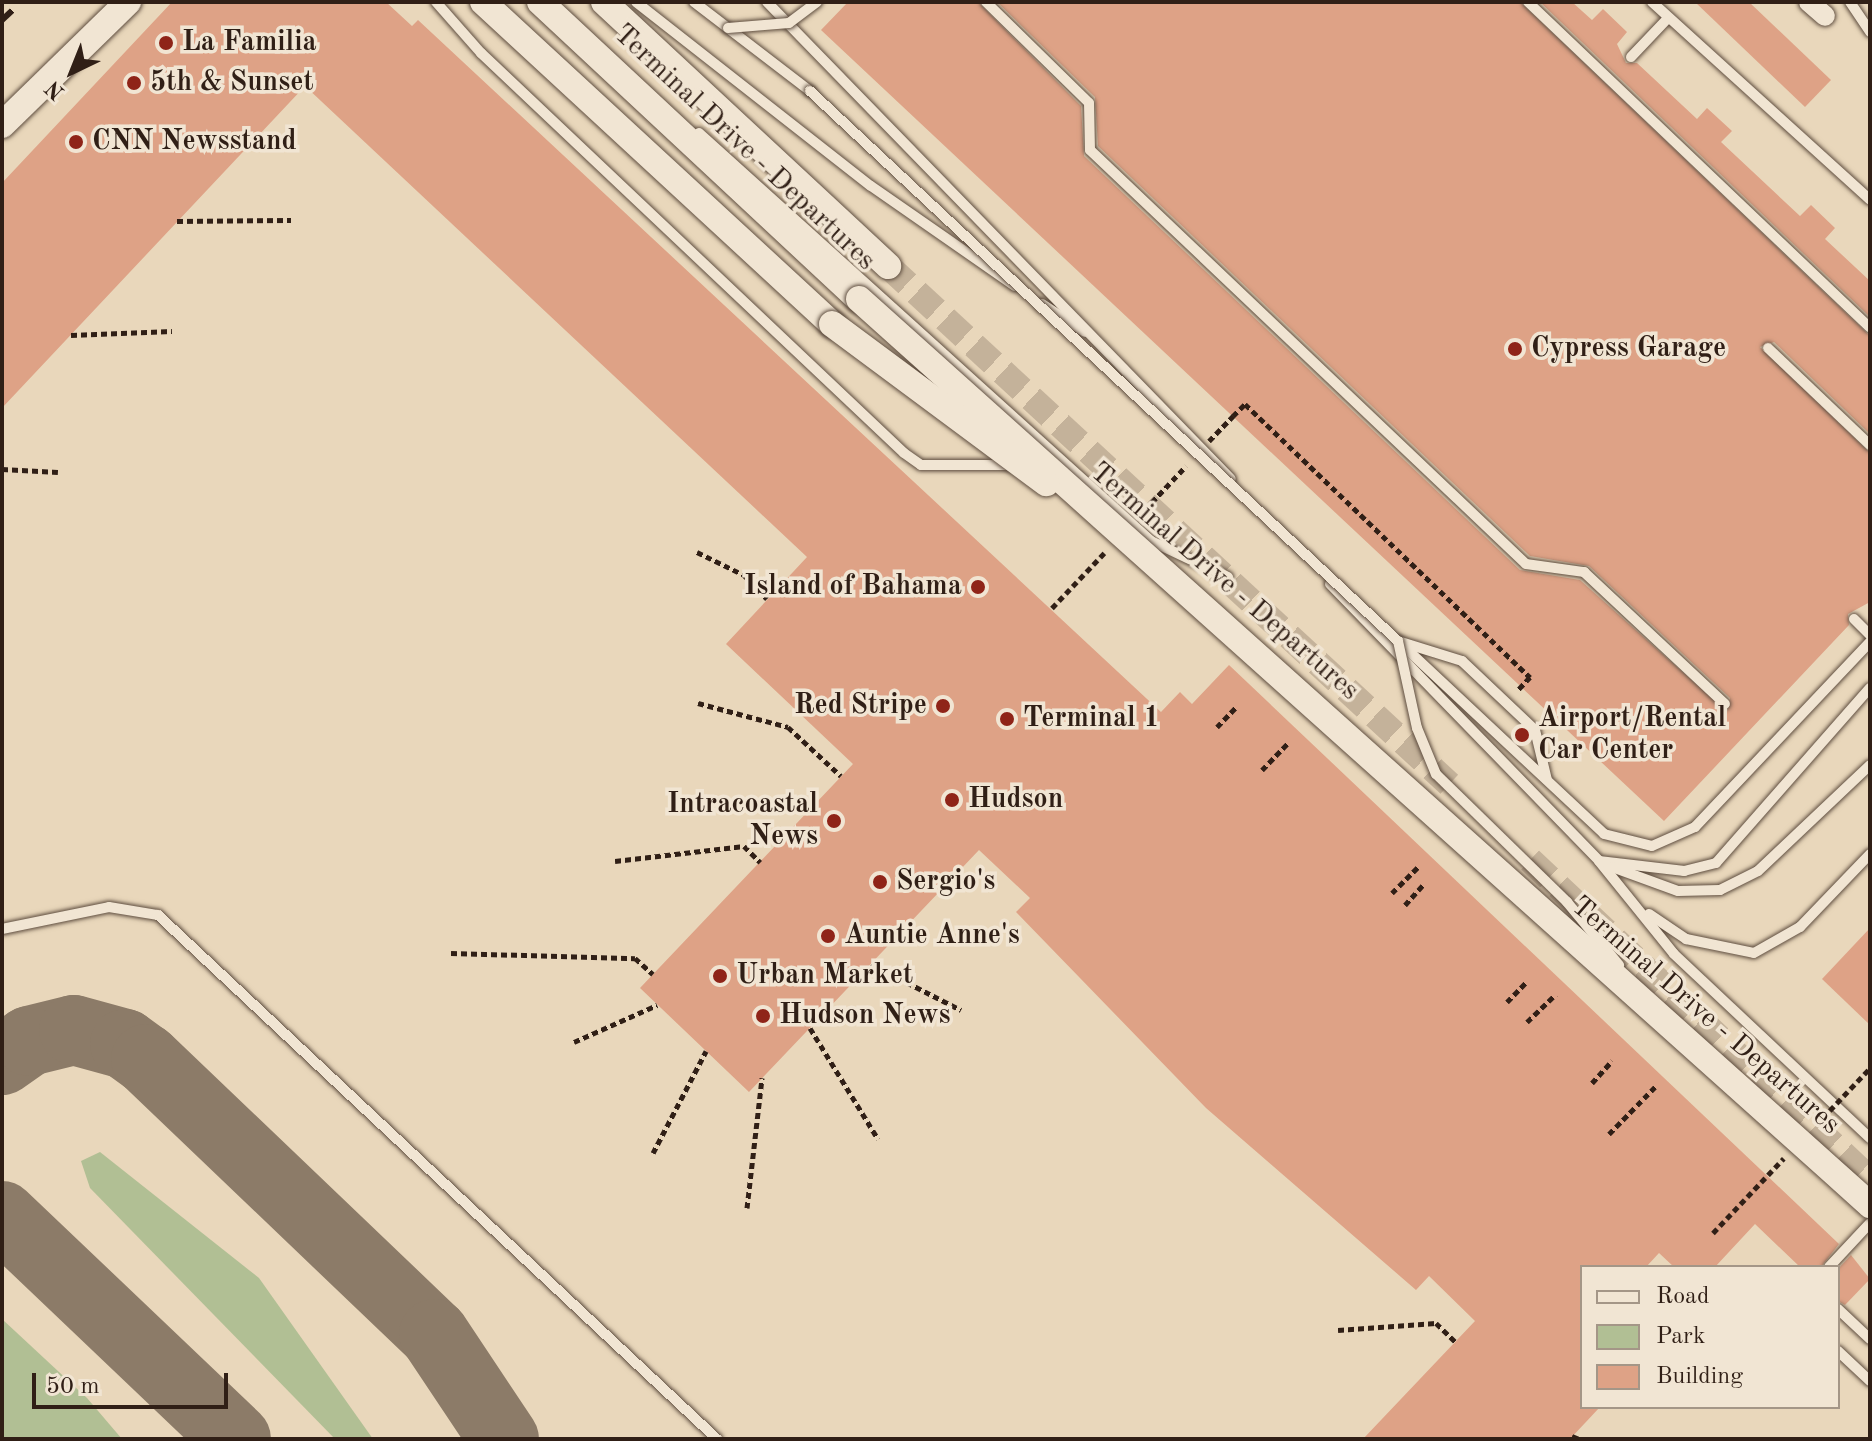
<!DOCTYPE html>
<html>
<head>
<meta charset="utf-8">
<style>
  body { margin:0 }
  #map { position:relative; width:1872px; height:1441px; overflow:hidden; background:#e9d7bb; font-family:"Old Standard TT",serif }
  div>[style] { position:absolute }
  .green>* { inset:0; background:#b1bf94 }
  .taxiway>* { height:70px; margin:-35px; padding:0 35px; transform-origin:35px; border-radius:35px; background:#8c7b68 }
  .building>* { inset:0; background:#dea286 }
  .tertiary-tunnel>* { height:26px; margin-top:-13px; transform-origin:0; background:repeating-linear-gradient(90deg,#c4b29a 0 26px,transparent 0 39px) }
  .path>* { height:5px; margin-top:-2.5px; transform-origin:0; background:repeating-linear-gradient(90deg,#301f16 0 6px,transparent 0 10px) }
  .roads { filter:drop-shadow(0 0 2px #5e4d3f) drop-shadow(0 0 2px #5e4d3f) }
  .service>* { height:10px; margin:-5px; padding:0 5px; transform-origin:5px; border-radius:5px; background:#f1e5d3 }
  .minor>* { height:20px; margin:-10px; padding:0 10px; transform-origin:10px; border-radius:10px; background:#f1e5d3 }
  .tertiary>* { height:26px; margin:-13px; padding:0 13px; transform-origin:13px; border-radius:13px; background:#f1e5d3 }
  .rail>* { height:6px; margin-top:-3px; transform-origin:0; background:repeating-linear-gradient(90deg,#301f16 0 14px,transparent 0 28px) }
  .path-bridge>* { height:5px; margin-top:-2.5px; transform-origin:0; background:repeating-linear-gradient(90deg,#301f16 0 6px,transparent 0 10px) }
  .bridges { filter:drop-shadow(0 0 2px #5e4d3f) drop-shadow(0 0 2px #5e4d3f) }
  .service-bridge>* { height:10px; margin:-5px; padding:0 5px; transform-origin:5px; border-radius:5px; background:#f1e5d3 }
  .tertiary-bridge>* { height:26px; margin:-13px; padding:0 13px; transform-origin:13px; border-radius:13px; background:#f1e5d3 }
  .dots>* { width:22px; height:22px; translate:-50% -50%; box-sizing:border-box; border:4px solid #f1e5d3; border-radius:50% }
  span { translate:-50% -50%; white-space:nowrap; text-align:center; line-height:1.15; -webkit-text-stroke:7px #f1e5d3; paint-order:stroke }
  .poi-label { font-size:28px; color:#301f16; font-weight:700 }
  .left { translate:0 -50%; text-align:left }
  .right { translate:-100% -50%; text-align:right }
  .street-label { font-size:28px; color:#301f16 }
  .frame { position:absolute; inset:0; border:4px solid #301f16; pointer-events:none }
  .legend { position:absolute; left:1580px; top:1265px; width:260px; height:144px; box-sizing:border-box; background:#f1e5d3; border:2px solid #a49687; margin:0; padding:10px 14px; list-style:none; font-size:24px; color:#301f16 }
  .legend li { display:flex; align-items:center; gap:16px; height:40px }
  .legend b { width:40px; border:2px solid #a49687 }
  .north { position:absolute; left:32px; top:32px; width:80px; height:80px; -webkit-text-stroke:6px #f1e5d3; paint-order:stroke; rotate:223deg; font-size:22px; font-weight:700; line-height:32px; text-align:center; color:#301f16 }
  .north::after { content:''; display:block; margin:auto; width:28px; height:36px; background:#301f16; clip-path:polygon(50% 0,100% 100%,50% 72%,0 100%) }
  .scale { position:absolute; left:32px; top:1373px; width:196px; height:36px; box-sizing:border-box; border:4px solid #301f16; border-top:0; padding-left:10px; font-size:24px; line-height:28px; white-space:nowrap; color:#301f16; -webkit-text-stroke:6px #f1e5d3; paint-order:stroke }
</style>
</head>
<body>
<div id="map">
  <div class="green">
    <div style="clip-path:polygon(100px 1152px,259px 1278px,373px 1439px,335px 1439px,90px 1188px,81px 1161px)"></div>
    <div style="clip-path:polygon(2px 1319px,87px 1398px,122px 1439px,2px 1439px)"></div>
  </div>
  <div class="taxiway">
    <div style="left:2px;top:1060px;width:33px;rotate:-35deg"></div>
    <div style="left:29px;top:1041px;width:46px;rotate:-13.7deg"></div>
    <div style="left:74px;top:1030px;width:53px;rotate:15.4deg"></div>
    <div style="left:125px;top:1044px;width:26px;rotate:36deg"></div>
    <div style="left:146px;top:1059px;width:398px;rotate:43.7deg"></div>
    <div style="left:434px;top:1334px;width:126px;rotate:56.3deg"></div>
    <div style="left:2px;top:1216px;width:323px;rotate:43.6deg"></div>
  </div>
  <div class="building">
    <div style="clip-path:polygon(172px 2px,386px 2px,412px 26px,418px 20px,1161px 712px,1180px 692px,1192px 704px,1229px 665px,1839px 1244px,1821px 1267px,1800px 1267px,1755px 1224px,1715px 1267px,1674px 1267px,1659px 1253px,1646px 1267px,1582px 1267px,1582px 1407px,1600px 1407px,1570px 1439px,1363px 1439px,1475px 1321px,1429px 1276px,1416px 1290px,1206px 1108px,1016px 912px,1030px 898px,979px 850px,749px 1092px,640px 988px,853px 764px,726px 644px,807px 557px,305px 86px,2px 408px,2px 183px)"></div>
    <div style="clip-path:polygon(848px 2px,978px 2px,1081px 106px,1084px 156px,1520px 570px,1580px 580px,1727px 712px,1730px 698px,1589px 566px,1530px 556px,1098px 146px,1095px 97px,997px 2px,1520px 2px,1870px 336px,1870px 434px,1774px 342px,1760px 347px,1870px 453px,1870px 602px,1848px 614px,1849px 625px,1664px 821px,821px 30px)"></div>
    <div style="clip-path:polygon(1540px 2px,1572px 2px,1592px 20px,1603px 9px,1627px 32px,1617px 44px,1626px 63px,1637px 63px,1697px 119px,1707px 108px,1732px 131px,1721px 142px,1800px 216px,1811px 205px,1835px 228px,1825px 239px,1870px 281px,1870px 317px)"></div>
    <div style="clip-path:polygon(1695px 2px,1749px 2px,1831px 80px,1805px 107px)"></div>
    <div style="clip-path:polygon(1870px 928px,1870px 1025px,1822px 979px)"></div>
    <div style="clip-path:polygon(1851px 1255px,1870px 1279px,1845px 1305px,1838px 1301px,1838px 1269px)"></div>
  </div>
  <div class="tertiary-tunnel">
    <div style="left:888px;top:266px;width:764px;rotate:42.72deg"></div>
    <div style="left:1530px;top:860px;width:466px;rotate:43.2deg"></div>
  </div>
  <div class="path">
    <div style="left:177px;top:221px;width:114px;rotate:-0.5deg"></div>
    <div style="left:71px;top:335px;width:101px;rotate:-2.3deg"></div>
    <div style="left:1233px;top:416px;width:17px;rotate:-45deg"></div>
    <div style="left:1245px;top:404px;width:395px;rotate:43.8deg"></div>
    <div style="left:1530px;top:677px;width:19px;rotate:133deg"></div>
    <div style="left:2px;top:469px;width:56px;rotate:3.1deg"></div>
    <div style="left:697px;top:552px;width:52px;rotate:26.1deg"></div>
    <div style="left:744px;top:575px;width:33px;rotate:46deg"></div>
    <div style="left:698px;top:703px;width:93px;rotate:14.9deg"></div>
    <div style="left:788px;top:727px;width:72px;rotate:42.8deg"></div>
    <div style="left:1217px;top:727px;width:28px;rotate:-46deg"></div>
    <div style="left:1262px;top:770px;width:37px;rotate:-46deg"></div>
    <div style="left:615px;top:861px;width:130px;rotate:-6.6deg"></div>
    <div style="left:744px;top:846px;width:23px;rotate:45deg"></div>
    <div style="left:1392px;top:893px;width:38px;rotate:-45deg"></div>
    <div style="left:1405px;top:905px;width:28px;rotate:-48deg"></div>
    <div style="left:451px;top:953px;width:184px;rotate:1.6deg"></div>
    <div style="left:635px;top:958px;width:24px;rotate:42deg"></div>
    <div style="left:871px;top:964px;width:101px;rotate:27.1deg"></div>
    <div style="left:1507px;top:1002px;width:29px;rotate:-46deg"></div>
    <div style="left:1527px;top:1022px;width:40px;rotate:-44deg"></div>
    <div style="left:810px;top:1028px;width:130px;rotate:58.5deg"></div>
    <div style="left:574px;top:1042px;width:91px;rotate:-24deg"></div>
    <div style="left:1592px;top:1083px;width:30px;rotate:-48deg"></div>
    <div style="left:1609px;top:1134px;width:66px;rotate:-45.6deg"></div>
    <div style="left:653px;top:1153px;width:115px;rotate:-62.5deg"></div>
    <div style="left:747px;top:1208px;width:131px;rotate:-83.4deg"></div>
    <div style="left:1338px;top:1330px;width:98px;rotate:-4.1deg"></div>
    <div style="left:1436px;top:1323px;width:28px;rotate:44deg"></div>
    <div style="left:1572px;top:1436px;width:8px;rotate:23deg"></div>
  </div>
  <div class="roads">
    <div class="service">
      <div style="left:436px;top:2px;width:68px;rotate:48.6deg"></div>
      <div style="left:481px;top:53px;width:582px;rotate:43.4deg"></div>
      <div style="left:904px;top:453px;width:21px;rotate:35deg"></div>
      <div style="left:921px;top:465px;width:91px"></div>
      <div style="left:636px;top:2px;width:298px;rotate:38.1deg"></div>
      <div style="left:871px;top:186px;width:175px;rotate:34.8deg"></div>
      <div style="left:694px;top:2px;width:146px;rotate:37.5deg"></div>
      <div style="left:767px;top:2px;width:665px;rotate:45.79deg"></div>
      <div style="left:986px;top:2px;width:144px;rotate:44.4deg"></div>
      <div style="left:1089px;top:103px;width:47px;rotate:88.8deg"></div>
      <div style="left:1090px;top:150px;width:601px;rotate:43.52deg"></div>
      <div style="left:1526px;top:564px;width:59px;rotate:7.9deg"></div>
      <div style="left:1584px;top:572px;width:193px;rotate:43.1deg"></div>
      <div style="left:1528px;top:2px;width:472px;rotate:43.6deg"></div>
      <div style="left:1652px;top:2px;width:294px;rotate:42.2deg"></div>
      <div style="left:1850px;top:2px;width:36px;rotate:56deg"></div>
      <div style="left:1631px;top:57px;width:54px;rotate:-46.5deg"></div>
      <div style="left:699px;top:133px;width:609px;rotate:42.07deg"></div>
      <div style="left:1151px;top:541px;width:85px;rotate:25.1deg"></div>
      <div style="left:1042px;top:304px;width:51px;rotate:33.1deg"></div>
      <div style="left:1768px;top:348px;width:141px;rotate:43.6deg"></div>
      <div style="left:1330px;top:584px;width:386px;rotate:45.8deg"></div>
      <div style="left:1599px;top:861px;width:119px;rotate:51.1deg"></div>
      <div style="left:1674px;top:954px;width:269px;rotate:43.2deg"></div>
      <div style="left:1854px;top:619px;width:23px;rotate:45deg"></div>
      <div style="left:1398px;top:641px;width:282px;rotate:43.1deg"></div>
      <div style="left:1604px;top:834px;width:49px;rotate:14deg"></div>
      <div style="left:1652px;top:846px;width:47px;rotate:-23.8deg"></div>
      <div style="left:1695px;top:827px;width:255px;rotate:-46.6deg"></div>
      <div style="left:1401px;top:642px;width:64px;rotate:17.3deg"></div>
      <div style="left:1462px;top:661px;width:100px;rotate:43.4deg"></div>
      <div style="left:1535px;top:730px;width:51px;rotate:76.5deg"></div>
      <div style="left:1599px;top:861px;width:86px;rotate:6.7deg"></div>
      <div style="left:1684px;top:871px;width:33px;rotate:-14deg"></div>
      <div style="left:1716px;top:863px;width:233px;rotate:-48.7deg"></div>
      <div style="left:1612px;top:867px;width:70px;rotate:20deg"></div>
      <div style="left:1678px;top:891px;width:42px;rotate:-1.4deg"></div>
      <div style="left:1720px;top:890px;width:42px;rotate:-26.6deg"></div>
      <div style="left:1758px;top:871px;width:154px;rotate:-43.4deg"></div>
      <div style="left:1649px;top:914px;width:45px;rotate:34deg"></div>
      <div style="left:1686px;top:939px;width:69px;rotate:11.6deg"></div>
      <div style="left:1754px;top:953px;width:53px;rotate:-29.5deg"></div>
      <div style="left:1800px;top:927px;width:101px;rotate:-46.2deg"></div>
      <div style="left:2px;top:929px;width:109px;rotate:-11.6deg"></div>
      <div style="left:109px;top:907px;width:50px;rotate:9.3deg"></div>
      <div style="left:158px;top:915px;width:766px;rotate:43.15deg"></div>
      <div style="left:1829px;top:1267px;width:60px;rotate:-47deg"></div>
      <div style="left:1838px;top:1309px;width:44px;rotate:43.2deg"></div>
      <div style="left:1838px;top:1351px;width:44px;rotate:43.2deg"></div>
    </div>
    <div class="minor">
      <div style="left:1809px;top:2px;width:21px;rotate:41deg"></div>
    </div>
    <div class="tertiary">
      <div style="left:483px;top:2px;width:475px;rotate:42.7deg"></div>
      <div style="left:540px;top:2px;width:436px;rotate:43deg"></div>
      <div style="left:604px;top:2px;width:388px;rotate:42.9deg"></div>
      <div style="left:2px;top:125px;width:176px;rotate:-44.3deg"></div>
    </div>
  </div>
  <div class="rail">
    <div style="left:2px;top:20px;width:26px;rotate:-43deg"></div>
  </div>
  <div class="path-bridge">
    <div style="left:1209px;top:441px;width:35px;rotate:-46deg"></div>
    <div style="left:1138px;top:517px;width:70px;rotate:-46.7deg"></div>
    <div style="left:1052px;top:608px;width:79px;rotate:-46.5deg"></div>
    <div style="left:1816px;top:1125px;width:79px;rotate:-46.5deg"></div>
    <div style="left:1713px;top:1233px;width:103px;rotate:-46.6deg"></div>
  </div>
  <div class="bridges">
    <div class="service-bridge">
      <div style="left:728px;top:28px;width:61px;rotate:-4.7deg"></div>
      <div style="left:789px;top:23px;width:35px;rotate:-37deg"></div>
      <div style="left:810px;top:91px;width:805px;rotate:43.09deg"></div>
      <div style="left:1398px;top:641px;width:89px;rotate:77.7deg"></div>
      <div style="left:1417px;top:728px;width:50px;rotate:67.6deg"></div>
      <div style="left:1436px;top:774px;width:183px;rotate:44.3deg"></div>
      <div style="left:1567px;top:902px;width:82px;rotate:50.5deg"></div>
    </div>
    <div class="tertiary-bridge">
      <div style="left:859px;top:299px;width:1358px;rotate:41.86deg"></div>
      <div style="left:832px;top:324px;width:267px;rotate:36.6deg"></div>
    </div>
  </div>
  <div class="dots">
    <div style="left:166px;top:43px;background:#8f2418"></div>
    <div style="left:134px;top:83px;background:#8f2418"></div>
    <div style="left:76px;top:142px;background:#8f2418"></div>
    <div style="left:1515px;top:349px;background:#8f2418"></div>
    <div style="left:978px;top:587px;background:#8f2418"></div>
    <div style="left:943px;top:706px;background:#8f2418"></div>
    <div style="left:1007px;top:719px;background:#8f2418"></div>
    <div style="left:1522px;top:735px;background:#8f2418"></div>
    <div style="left:952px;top:800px;background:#8f2418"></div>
    <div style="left:834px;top:821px;background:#8f2418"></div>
    <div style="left:880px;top:882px;background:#8f2418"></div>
    <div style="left:828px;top:936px;background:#8f2418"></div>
    <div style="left:720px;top:976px;background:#8f2418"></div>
    <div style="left:763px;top:1016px;background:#8f2418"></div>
  </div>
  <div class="poi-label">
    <span class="left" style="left:182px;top:43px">La Familia</span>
    <span class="left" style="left:150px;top:83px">5th &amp; Sunset</span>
    <span class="left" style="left:92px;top:142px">CNN Newsstand</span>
    <span class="left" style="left:1531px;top:349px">Cypress Garage</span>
    <span class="right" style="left:962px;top:587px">Island of Bahama</span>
    <span class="right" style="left:927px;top:706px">Red Stripe</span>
    <span class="left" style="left:1023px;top:719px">Terminal 1</span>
    <span class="left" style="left:1538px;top:735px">Airport/Rental<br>Car Center</span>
    <span class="left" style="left:968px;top:800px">Hudson</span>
    <span class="right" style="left:818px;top:821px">Intracoastal<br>News</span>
    <span class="left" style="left:896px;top:882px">Sergio's</span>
    <span class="left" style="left:844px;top:936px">Auntie Anne's</span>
    <span class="left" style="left:736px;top:976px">Urban Market</span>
    <span class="left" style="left:779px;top:1016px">Hudson News</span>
  </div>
  <div class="street-label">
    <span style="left:744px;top:148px;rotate:43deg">Terminal Drive - Departures</span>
    <span style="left:1224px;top:582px;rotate:41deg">Terminal Drive - Departures</span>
    <span style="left:1705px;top:1016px;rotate:41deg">Terminal Drive - Departures</span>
  </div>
  <div class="frame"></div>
  <ul class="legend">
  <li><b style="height:10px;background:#f1e5d3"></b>Road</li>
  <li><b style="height:22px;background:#b1bf94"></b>Park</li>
  <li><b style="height:22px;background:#dea286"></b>Building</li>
  </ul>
  <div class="north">N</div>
  <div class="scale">50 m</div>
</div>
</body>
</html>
